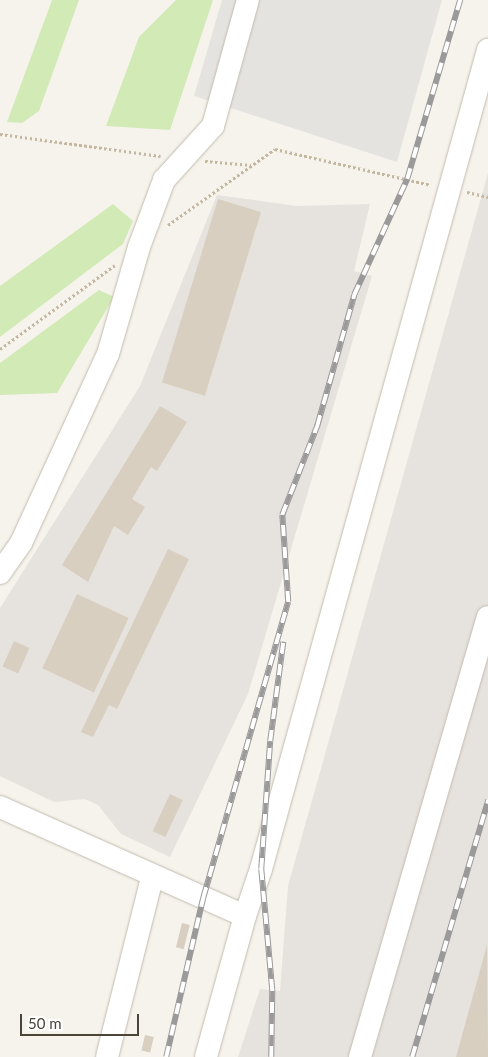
<!DOCTYPE html>
<html>
<head>
<meta charset="utf-8">
<style>
  body { margin:0 }
  #map { position:relative; width:488px; height:1057px; overflow:hidden; background:#f6f3ec; font-family:Lato,sans-serif }
  div>[style] { position:absolute }
  .industrial>* { inset:0; background:#e6e2dd }
  .green>* { inset:0; background:#d2eab5 }
  .parking>* { inset:0; background:#e5e3e0 }
  .building>* { inset:0; background:#d8cfc1; transform-origin:0 0 }
  .path>* { height:3px; margin-top:-1.5px; transform-origin:0; background:repeating-linear-gradient(90deg,#c4b79f 0 2.5px,transparent 0 5px) }
  .roads { filter:drop-shadow(0 0 1px #c2bbae) drop-shadow(0 0 1px #c2bbae) }
  .minor>* { height:22px; margin:-11px; padding:0 11px; transform-origin:11px; border-radius:11px; background:#fff }
  .rail>* { height:5.5px; margin-top:-2.75px; transform-origin:0; background:repeating-linear-gradient(90deg,#fff 0 11px,#9a9a9a 0 22px); box-sizing:border-box; border-block:1px solid #9a9a9a }
  span { translate:-50% -50%; white-space:nowrap; text-align:center; line-height:1.15; -webkit-text-stroke:4px #fff; paint-order:stroke }
  .scale { position:absolute; left:20px; top:1014px; width:119px; height:22px; box-sizing:border-box; border:2px solid #4b4439; border-top:0; padding-left:6px; font-size:15px; line-height:18px; white-space:nowrap; color:#4b4439; -webkit-text-stroke:4px #fff; paint-order:stroke }
</style>
</head>
<body>
<div id="map">
  <div class="industrial">
    <div style="clip-path:polygon(488px 173px,488px 1057px,238px 1057px,260px 989px,280px 991px,288px 886px)"></div>
    <div style="clip-path:polygon(217px 195px,297px 206px,370px 204px,354px 271px,372px 276px,248px 694px,170px 857px,121px 834px,98px 805px,85px 799px,54px 802px,0 776px,0 608px,140px 386px)"></div>
  </div>
  <div class="green">
    <div style="clip-path:polygon(52px 0,79px 0,39px 111px,22px 123px,7px 122px)"></div>
    <div style="clip-path:polygon(176px 0,213px 0,170px 130px,106px 126px,139px 37px)"></div>
    <div style="clip-path:polygon(113px 204px,133px 221px,123px 244px,0 337px,0 286px)"></div>
    <div style="clip-path:polygon(99px 290px,114px 297px,57px 393px,0 395px,0 363px)"></div>
  </div>
  <div class="parking">
    <div style="clip-path:polygon(222px 0,442px 0,397px 162px,194px 96px)"></div>
  </div>
  <div class="building">
    <div style="left:218px;top:199px;width:45px;height:192px;rotate:17deg"></div>
    <div style="clip-path:polygon(160px 406px,187px 422px,157px 471px,151px 467px,132px 499px,145px 507px,128px 535px,114px 526px,88px 582px,62px 565px)"></div>
    <div style="clip-path:polygon(168px 549px,189px 559px,117px 709px,109px 705px,93px 737px,81px 732px)"></div>
    <div style="left:77px;top:594px;width:57px;height:82px;rotate:25deg"></div>
    <div style="left:14px;top:641px;width:17px;height:28px;rotate:24deg"></div>
    <div style="left:170px;top:794px;width:14px;height:41px;rotate:25deg"></div>
    <div style="left:182px;top:923px;width:8px;height:25px;rotate:14deg"></div>
    <div style="clip-path:polygon(487px 945px,488px 1057px,456px 1057px)"></div>
    <div style="left:145px;top:1035px;width:9px;height:16px;rotate:13deg"></div>
  </div>
  <div class="path">
    <div style="left:0;top:134px;width:162px;rotate:7.8deg"></div>
    <div style="left:205px;top:161px;width:46px;rotate:5deg"></div>
    <div style="left:467px;top:192px;width:22px;rotate:13deg"></div>
    <div style="left:168px;top:225px;width:131px;rotate:-35.4deg"></div>
    <div style="left:275px;top:149px;width:160px;rotate:13deg"></div>
    <div style="left:0;top:349px;width:142px;rotate:-36.1deg"></div>
  </div>
  <div class="roads">
    <div class="minor">
      <div style="left:0;top:573px;width:37px;rotate:-55deg"></div>
      <div style="left:21px;top:543px;width:208px;rotate:-65.3deg"></div>
      <div style="left:108px;top:354px;width:111px;rotate:-73.8deg"></div>
      <div style="left:139px;top:247px;width:72px;rotate:-69.5deg"></div>
      <div style="left:164px;top:180px;width:73px;rotate:-47.8deg"></div>
      <div style="left:213px;top:126px;width:131px;rotate:-74.5deg"></div>
      <div style="left:0;top:807px;width:268px;rotate:24deg"></div>
      <div style="left:245px;top:916px;width:146px;rotate:105.5deg"></div>
      <div style="left:245px;top:916px;width:50px;rotate:-71.2deg"></div>
      <div style="left:261px;top:869px;width:850px;rotate:-74.51deg"></div>
      <div style="left:107px;top:1057px;width:185px;rotate:-75.9deg"></div>
      <div style="left:360px;top:1057px;width:458px;rotate:-73.8deg"></div>
    </div>
  </div>
  <div class="rail">
    <div style="left:166px;top:1057px;width:163px;rotate:-76.9deg"></div>
    <div style="left:203px;top:898px;width:308px;rotate:-74deg"></div>
    <div style="left:288px;top:602px;width:87px;rotate:-93.9deg"></div>
    <div style="left:282px;top:515px;width:96px;rotate:-68.5deg"></div>
    <div style="left:317px;top:426px;width:136px;rotate:-74.2deg"></div>
    <div style="left:354px;top:295px;width:128px;rotate:-65.4deg"></div>
    <div style="left:407px;top:179px;width:187px;rotate:-73.5deg"></div>
    <div style="left:271px;top:1057px;width:67px;rotate:-89.1deg"></div>
    <div style="left:272px;top:990px;width:121px;rotate:-95.2deg"></div>
    <div style="left:261px;top:869px;width:128px;rotate:-86deg"></div>
    <div style="left:270px;top:741px;width:100px;rotate:-82.5deg"></div>
    <div style="left:412px;top:1057px;width:268px;rotate:-73.5deg"></div>
  </div>
  <div class="scale">50 m</div>
</div>
</body>
</html>
